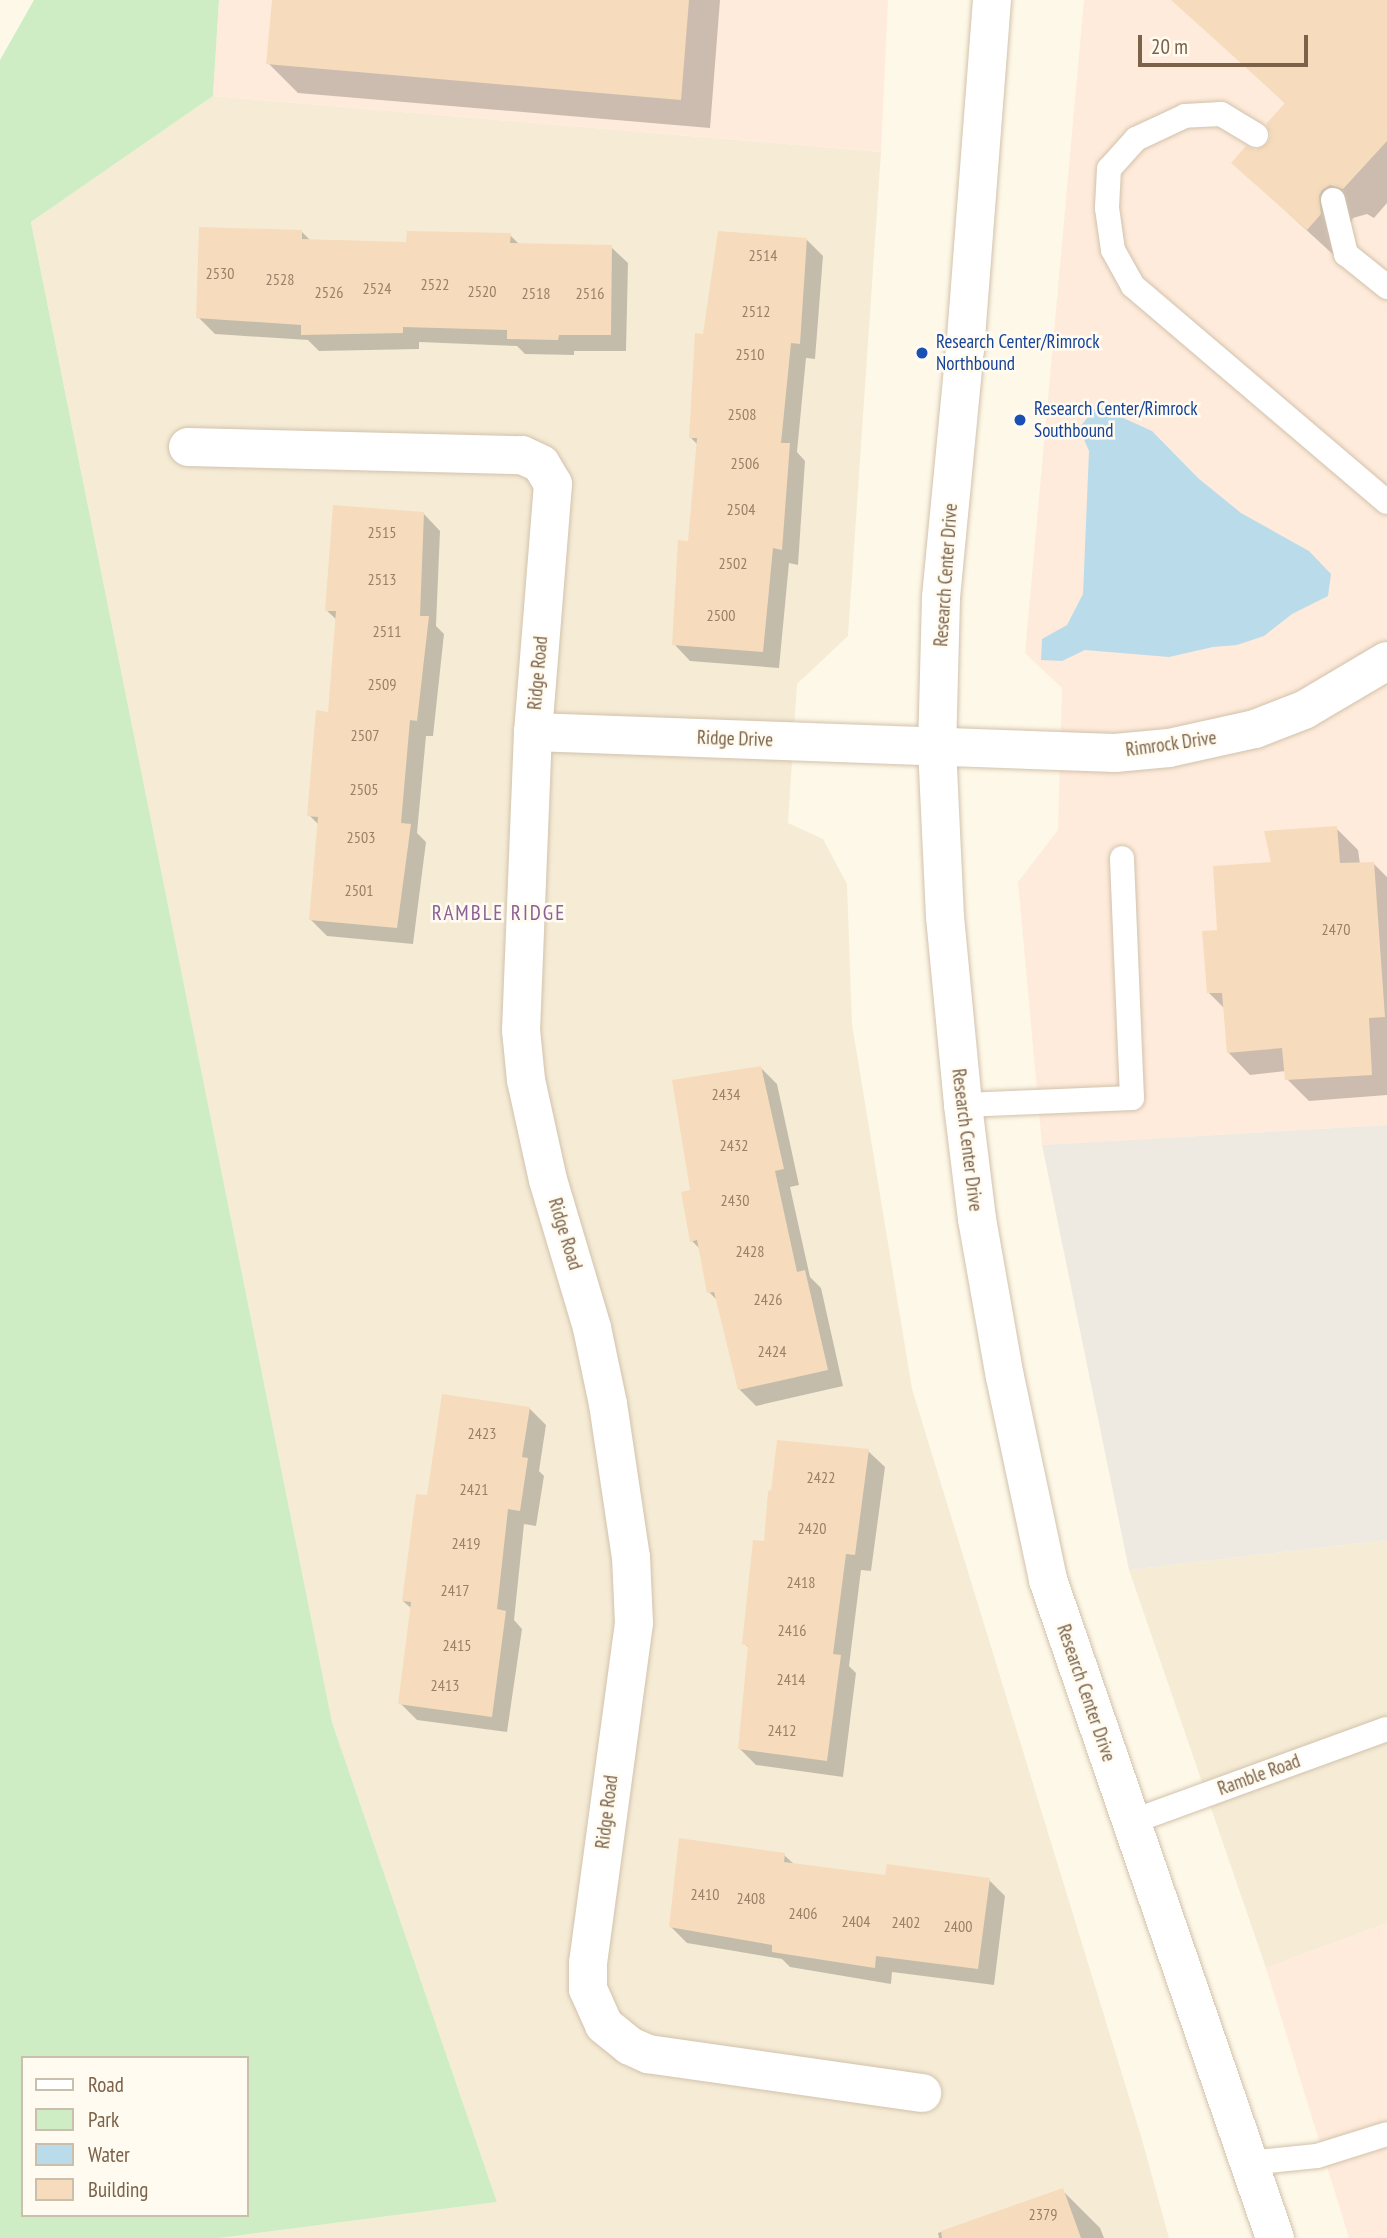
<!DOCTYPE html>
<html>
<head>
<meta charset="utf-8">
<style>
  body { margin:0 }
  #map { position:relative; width:1387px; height:2238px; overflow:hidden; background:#fef8e8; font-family:"PT Sans Narrow",sans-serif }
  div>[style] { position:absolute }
  .residential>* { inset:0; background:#f6ecd6 }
  .commercial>* { inset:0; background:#ffebdb }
  .industrial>* { inset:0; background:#efeae1 }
  .green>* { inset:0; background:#cfedc5 }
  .water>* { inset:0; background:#badcea }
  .shadow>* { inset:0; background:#0003 }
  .building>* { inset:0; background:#f6dcbd }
  .roads { filter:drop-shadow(0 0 2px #d2c2ac) drop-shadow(0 0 2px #d2c2ac) }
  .service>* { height:24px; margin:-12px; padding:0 12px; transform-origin:12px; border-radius:12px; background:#fff }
  .minor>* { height:38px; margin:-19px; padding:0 19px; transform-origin:19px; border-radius:19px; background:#fff }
  .secondary>* { height:38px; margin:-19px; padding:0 19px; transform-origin:19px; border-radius:19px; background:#fff }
  .dots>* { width:19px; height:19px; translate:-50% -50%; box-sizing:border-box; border:4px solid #fffbf0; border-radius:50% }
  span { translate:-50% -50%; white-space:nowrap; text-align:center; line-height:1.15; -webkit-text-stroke:5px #fffbf0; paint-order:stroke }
  .number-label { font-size:16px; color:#9a8066 }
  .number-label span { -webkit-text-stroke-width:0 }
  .transit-label { font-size:19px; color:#164399 }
  .left { translate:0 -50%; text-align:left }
  .street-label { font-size:19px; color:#7b6249 }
  .neighbourhood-label { font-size:21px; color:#8c6197; letter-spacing:2px }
  .legend { position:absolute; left:21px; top:2056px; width:228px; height:161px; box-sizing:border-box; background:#fffbf0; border:2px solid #cabead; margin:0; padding:9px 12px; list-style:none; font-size:21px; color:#7b6249 }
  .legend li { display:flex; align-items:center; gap:14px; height:35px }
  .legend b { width:35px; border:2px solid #cabead }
  .scale { position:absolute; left:1138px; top:35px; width:170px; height:32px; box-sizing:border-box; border:4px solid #7b6249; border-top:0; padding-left:9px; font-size:21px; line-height:24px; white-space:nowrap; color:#7b6249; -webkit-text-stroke:5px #fffbf0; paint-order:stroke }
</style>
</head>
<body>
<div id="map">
  <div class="residential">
    <div style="clip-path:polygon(213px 96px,881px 152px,848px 636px,797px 684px,788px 823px,823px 839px,847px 884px,852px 1024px,912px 1389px,1141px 2136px,1169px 2238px,220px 2238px,497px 2202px,332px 1722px,31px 222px)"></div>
    <div style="clip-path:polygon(1387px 1540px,1387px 1923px,1266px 1968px,1129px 1570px)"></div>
  </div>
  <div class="commercial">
    <div style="clip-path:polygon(219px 0,888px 0,881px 152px,213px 96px)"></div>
    <div style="clip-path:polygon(1084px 0,1387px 0,1387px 1125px,1042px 1145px,1018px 882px,1058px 830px,1062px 688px,1025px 653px)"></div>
    <div style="clip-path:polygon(1387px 1923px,1387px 2238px,1349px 2238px,1266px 1968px)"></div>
  </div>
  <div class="industrial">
    <div style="clip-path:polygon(1387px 1125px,1387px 1540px,1129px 1570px,1042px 1145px)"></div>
  </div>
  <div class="green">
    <div style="clip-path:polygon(evenodd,34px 0,219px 0,213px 96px,31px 222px,332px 1722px,497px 2202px,220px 2238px,0 2238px,0 60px,34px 0,23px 2058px,247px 2058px,247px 2215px,23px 2215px,23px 2058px)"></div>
  </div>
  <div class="water">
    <div style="clip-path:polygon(1097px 406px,1152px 431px,1198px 478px,1241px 513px,1309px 551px,1331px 574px,1328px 596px,1292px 614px,1264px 636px,1237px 645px,1213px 647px,1169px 657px,1085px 650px,1062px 661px,1041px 660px,1042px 639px,1067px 625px,1083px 594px,1089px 451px,1079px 428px)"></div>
  </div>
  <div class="shadow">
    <div style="clip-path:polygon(274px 0,720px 0,710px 128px,298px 93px,268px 63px)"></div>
    <div style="clip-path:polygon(1218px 0,1387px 0,1387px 203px,1374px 218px,1367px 214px,1353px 218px,1337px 258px,1233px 163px,1270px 144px,1286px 104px,1198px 22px)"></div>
    <div style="clip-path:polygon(301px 231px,311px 241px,408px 244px,510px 235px,520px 245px,611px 247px,628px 263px,626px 351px,574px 351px,574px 355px,525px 354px,517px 346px,419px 342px,419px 349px,319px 351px,308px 340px,215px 334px,198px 317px)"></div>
    <div style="clip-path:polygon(807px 240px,823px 256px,815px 359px,806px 358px,797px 452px,805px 461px,798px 565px,789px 563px,779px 668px,690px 661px,674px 644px,689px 543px,698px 445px,690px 437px,705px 336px)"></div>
    <div style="clip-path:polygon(424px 514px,440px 531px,436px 626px,444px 634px,433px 736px,426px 736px,417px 833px,426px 842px,413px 944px,327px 936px,311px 920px,319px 825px,309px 815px,330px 714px,337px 620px,326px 610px)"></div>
    <div style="clip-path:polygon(1336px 828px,1358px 850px,1360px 864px,1373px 863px,1387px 877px,1387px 1095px,1309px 1101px,1287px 1079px,1286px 1071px,1250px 1075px,1228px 1052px,1225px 1009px,1209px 993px,1219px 931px,1273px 863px)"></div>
    <div style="clip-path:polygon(761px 1068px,777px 1084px,799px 1185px,790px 1187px,810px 1277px,821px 1288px,843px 1386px,756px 1406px,740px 1390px,718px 1301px,709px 1292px,700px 1249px,692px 1241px,692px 1191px)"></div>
    <div style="clip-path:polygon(529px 1408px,546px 1425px,539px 1471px,544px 1476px,536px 1526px,524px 1524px,514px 1620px,522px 1629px,507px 1732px,417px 1720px,400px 1703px,412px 1609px,403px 1601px,428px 1497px)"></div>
    <div style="clip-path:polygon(868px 1451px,885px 1467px,871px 1571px,861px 1570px,849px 1666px,856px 1673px,843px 1777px,756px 1765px,740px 1749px,750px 1649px,744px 1643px,765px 1543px)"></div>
    <div style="clip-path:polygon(784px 1855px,795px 1865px,887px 1877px,989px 1880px,1005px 1896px,994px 1985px,892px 1972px,891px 1984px,790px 1967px,782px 1959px,687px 1943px,671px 1927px)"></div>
    <div style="clip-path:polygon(1062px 2190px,1100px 2228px,1104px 2238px,939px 2238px,938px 2233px)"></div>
  </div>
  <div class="building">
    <div style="clip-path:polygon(272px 0,689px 0,681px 100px,266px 64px)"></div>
    <div style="clip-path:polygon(1171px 0,1387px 0,1387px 141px,1343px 189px,1330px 185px,1322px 190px,1319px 196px,1321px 214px,1307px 230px,1231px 163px,1246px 146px,1256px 150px,1268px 143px,1271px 135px,1266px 124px,1285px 103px)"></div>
    <div style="clip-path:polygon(199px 227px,302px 230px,302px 239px,406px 242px,407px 231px,511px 233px,510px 243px,612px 245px,611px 335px,559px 335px,558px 340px,507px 339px,507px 330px,403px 327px,403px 333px,301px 335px,301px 325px,196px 318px)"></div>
    <div style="clip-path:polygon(718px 231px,807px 238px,800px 344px,791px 343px,781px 443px,790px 443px,782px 550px,773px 548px,763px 652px,672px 645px,678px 540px,688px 541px,697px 438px,689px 438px,695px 333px,703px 334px)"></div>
    <div style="clip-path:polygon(333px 505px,424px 512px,420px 616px,429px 616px,417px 721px,410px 720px,401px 823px,411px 824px,397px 928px,309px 920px,318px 817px,307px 816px,316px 710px,328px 712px,336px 611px,325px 611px)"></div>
    <div style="clip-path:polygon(1337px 826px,1340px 863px,1374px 862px,1385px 1017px,1369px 1018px,1372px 1075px,1285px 1080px,1282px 1048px,1227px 1053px,1222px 993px,1207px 993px,1202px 931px,1217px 930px,1213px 866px,1271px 862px,1264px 831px)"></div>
    <div style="clip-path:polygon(761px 1066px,784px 1169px,775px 1171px,797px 1272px,805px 1270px,828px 1370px,738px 1390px,714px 1292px,707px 1293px,697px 1240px,690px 1242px,681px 1192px,690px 1190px,672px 1080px)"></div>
    <div style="clip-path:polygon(442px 1394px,530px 1407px,522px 1457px,528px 1458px,520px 1511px,508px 1509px,497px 1609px,506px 1611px,492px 1717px,398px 1704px,411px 1602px,402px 1601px,416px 1494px,427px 1495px)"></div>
    <div style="clip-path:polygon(777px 1440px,869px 1449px,855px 1555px,846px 1554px,833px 1654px,841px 1655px,827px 1761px,738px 1749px,748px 1646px,742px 1644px,753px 1540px,764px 1541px,768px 1491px,771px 1490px)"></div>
    <div style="clip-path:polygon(679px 1838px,785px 1853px,784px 1862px,885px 1875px,887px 1864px,990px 1878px,978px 1969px,876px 1956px,875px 1968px,772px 1952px,772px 1945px,669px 1927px)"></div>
    <div style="clip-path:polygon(1063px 2188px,1081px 2238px,942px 2238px,941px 2231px)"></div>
  </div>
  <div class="roads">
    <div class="service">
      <div style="left:1256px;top:135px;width:41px;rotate:-149deg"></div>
      <div style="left:1221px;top:114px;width:36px;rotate:177deg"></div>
      <div style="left:1185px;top:116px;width:54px;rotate:154.9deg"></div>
      <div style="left:1136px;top:139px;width:40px;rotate:132deg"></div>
      <div style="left:1109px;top:169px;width:39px;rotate:93deg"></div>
      <div style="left:1107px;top:208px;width:42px;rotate:81.9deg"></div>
      <div style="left:1113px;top:250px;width:41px;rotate:60.9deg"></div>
      <div style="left:1133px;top:286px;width:333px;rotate:40.4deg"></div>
      <div style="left:1333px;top:200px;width:56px;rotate:76.5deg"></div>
      <div style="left:1346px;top:254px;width:53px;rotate:38.8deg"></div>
      <div style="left:963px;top:1105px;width:169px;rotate:-2.4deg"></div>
      <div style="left:1132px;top:1098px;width:240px;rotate:-92.4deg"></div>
      <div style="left:1131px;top:1822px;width:272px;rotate:-20deg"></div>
      <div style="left:1249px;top:2163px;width:68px;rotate:-5.9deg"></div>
      <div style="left:1317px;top:2156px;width:73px;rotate:-17.4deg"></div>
    </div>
    <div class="minor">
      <div style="left:188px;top:447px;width:334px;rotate:1.4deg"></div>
      <div style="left:522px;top:455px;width:21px;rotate:25deg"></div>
      <div style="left:541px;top:464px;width:23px;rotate:59deg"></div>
      <div style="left:553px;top:484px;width:249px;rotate:94.6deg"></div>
      <div style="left:533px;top:732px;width:298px;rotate:92.3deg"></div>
      <div style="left:521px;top:1030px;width:50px;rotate:84.3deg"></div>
      <div style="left:526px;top:1080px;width:102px;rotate:77.6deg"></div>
      <div style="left:548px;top:1180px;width:154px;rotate:73.4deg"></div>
      <div style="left:592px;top:1328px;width:78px;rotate:78.1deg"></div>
      <div style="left:608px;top:1404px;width:155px;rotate:81.5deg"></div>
      <div style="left:631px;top:1557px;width:66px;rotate:87.4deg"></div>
      <div style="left:634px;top:1623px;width:343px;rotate:97.7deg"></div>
      <div style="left:588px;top:1963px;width:26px;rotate:90deg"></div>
      <div style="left:588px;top:1989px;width:39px;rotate:66deg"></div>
      <div style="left:604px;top:2025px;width:33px;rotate:39deg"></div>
      <div style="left:630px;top:2046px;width:20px;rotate:24deg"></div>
      <div style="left:648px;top:2054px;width:277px;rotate:8.1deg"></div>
      <div style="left:533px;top:732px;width:582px;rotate:2.07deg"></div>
      <div style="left:1115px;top:753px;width:54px;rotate:-5.3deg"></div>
      <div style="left:1169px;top:748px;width:88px;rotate:-12.5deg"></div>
      <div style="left:1255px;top:729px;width:53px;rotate:-21.2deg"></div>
      <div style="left:1304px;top:710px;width:96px;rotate:-30.6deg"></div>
    </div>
    <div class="secondary">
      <div style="left:992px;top:0;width:349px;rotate:94.4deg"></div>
      <div style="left:965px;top:348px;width:251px;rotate:95.5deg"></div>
      <div style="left:941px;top:598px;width:149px;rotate:91.5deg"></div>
      <div style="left:937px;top:747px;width:170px;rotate:87.3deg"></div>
      <div style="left:945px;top:917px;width:189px;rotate:84.5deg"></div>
      <div style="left:963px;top:1105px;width:115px;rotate:83deg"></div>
      <div style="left:977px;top:1219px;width:160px;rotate:80deg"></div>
      <div style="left:1005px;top:1377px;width:208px;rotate:78deg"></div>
      <div style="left:1048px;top:1580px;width:696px;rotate:70.97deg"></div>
    </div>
  </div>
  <div class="dots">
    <div style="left:922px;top:353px;background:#1a4fb4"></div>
    <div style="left:1020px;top:420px;background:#1a4fb4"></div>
  </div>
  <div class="number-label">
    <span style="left:763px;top:255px">2514</span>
    <span style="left:220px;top:273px">2530</span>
    <span style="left:280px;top:279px">2528</span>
    <span style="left:435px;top:284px">2522</span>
    <span style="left:377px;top:288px">2524</span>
    <span style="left:482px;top:291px">2520</span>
    <span style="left:329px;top:292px">2526</span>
    <span style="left:536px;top:293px">2518</span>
    <span style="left:590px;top:293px">2516</span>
    <span style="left:756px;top:311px">2512</span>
    <span style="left:750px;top:354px">2510</span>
    <span style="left:742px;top:414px">2508</span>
    <span style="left:745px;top:463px">2506</span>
    <span style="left:741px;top:509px">2504</span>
    <span style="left:382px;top:532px">2515</span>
    <span style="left:733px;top:563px">2502</span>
    <span style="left:382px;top:579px">2513</span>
    <span style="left:721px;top:615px">2500</span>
    <span style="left:387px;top:631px">2511</span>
    <span style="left:382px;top:684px">2509</span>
    <span style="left:365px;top:735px">2507</span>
    <span style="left:364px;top:789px">2505</span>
    <span style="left:361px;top:837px">2503</span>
    <span style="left:359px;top:890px">2501</span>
    <span style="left:1336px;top:929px">2470</span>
    <span style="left:726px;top:1094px">2434</span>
    <span style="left:734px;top:1145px">2432</span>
    <span style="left:735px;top:1200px">2430</span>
    <span style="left:750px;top:1251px">2428</span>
    <span style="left:768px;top:1299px">2426</span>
    <span style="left:772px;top:1351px">2424</span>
    <span style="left:482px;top:1433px">2423</span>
    <span style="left:821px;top:1477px">2422</span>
    <span style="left:474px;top:1489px">2421</span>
    <span style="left:812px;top:1528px">2420</span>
    <span style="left:466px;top:1543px">2419</span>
    <span style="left:801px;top:1582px">2418</span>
    <span style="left:455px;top:1590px">2417</span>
    <span style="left:792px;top:1630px">2416</span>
    <span style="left:457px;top:1645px">2415</span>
    <span style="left:791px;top:1679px">2414</span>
    <span style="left:445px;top:1685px">2413</span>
    <span style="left:782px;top:1730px">2412</span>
    <span style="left:705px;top:1894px">2410</span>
    <span style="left:751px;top:1898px">2408</span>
    <span style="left:803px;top:1913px">2406</span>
    <span style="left:856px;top:1921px">2404</span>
    <span style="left:906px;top:1922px">2402</span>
    <span style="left:958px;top:1926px">2400</span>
    <span style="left:1043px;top:2214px">2379</span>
  </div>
  <div class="transit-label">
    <span class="left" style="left:936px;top:353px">Research Center/Rimrock<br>Northbound</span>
    <span class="left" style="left:1034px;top:420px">Research Center/Rimrock<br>Southbound</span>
  </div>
  <div class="street-label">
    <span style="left:946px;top:575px;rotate:-86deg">Research Center Drive</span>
    <span style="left:538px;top:673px;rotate:-85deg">Ridge Road</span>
    <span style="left:735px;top:739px;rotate:2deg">Ridge Drive</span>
    <span style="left:1171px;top:744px;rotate:-8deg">Rimrock Drive</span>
    <span style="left:967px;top:1140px;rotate:83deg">Research Center Drive</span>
    <span style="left:565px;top:1234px;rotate:73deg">Ridge Road</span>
    <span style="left:1086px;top:1693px;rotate:71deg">Research Center Drive</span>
    <span style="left:1259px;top:1775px;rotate:-20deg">Ramble Road</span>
    <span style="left:607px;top:1812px;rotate:-83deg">Ridge Road</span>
  </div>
  <div class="neighbourhood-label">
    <span style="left:499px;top:913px">RAMBLE RIDGE</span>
  </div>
  <ul class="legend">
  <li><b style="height:9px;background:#fff"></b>Road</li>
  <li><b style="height:19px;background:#cfedc5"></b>Park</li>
  <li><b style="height:19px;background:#badcea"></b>Water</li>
  <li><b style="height:19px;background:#f6dcbd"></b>Building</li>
  </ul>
  <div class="scale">20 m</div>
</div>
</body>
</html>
